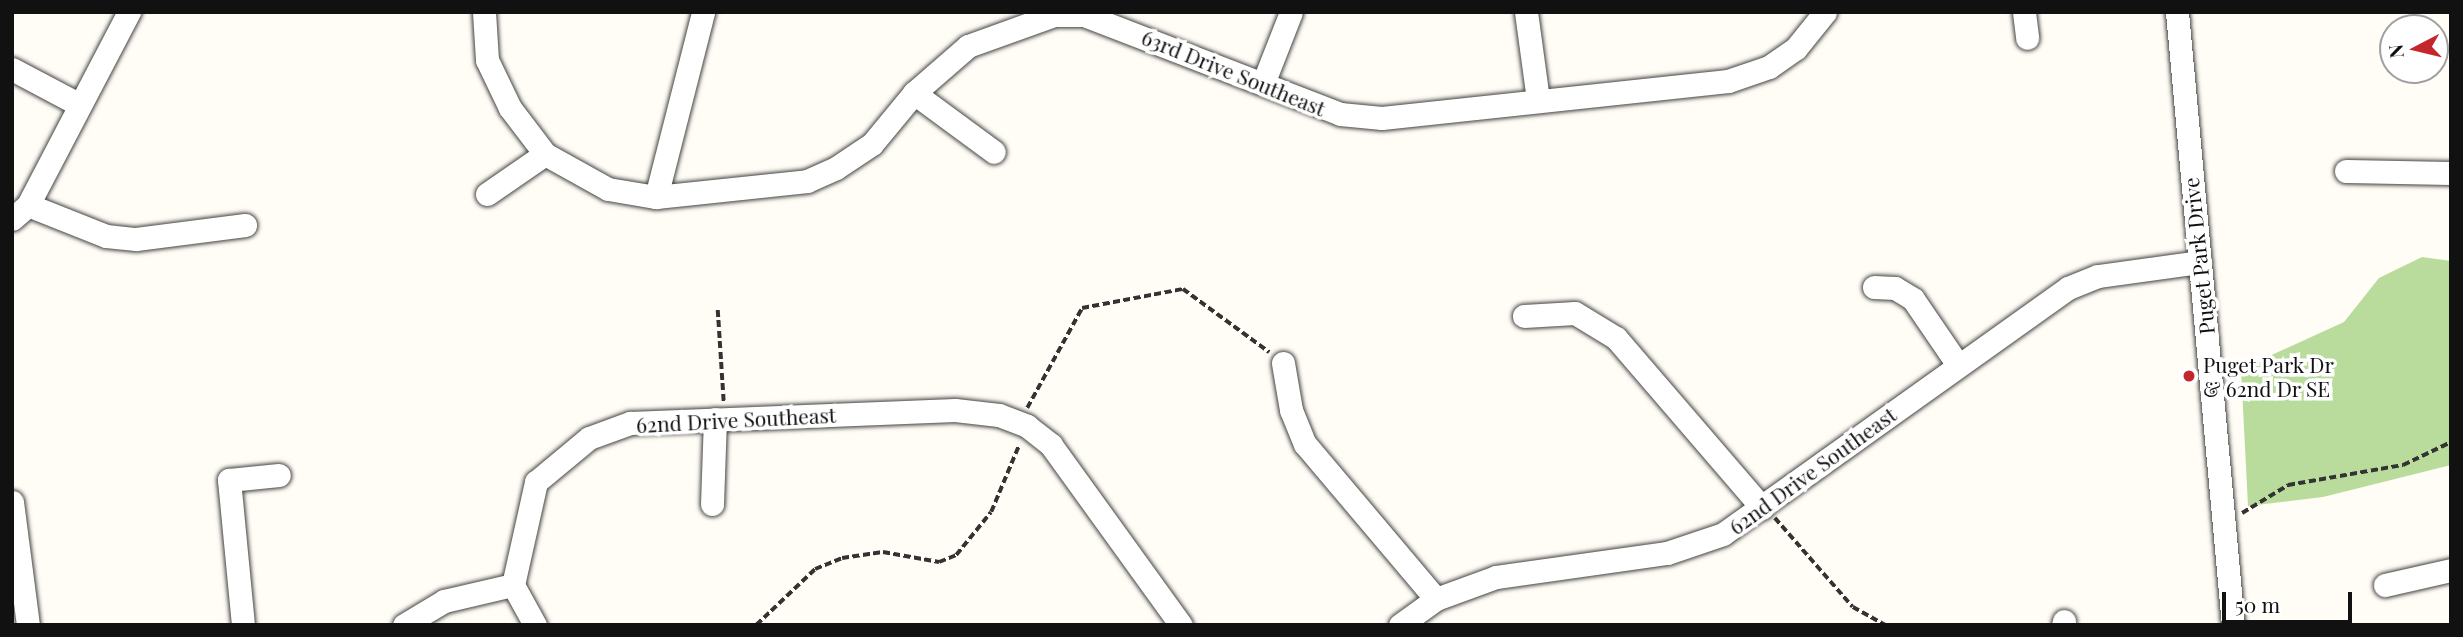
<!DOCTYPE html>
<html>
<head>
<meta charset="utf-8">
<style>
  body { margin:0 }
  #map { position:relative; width:2463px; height:637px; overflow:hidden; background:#fffdf5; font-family:"Playfair Display",serif }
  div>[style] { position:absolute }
  .forest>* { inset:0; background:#b9dc9c }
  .path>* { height:3.5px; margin-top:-1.75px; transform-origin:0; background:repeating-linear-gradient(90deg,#333 0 7px,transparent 0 10.5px) }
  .roads { filter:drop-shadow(0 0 2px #444) drop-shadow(0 0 2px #444) }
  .minor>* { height:23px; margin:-11.5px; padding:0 11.5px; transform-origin:11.5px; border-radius:11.5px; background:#fff }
  .dots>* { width:19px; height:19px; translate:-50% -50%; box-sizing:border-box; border:4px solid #fff; border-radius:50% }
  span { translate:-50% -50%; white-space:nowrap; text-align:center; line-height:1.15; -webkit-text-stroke:7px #fff; paint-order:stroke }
  .street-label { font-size:21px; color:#111 }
  .poi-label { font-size:21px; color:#111 }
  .left { translate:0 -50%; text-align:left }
  .frame { position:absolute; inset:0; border:14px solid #111; pointer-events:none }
  .north { position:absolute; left:2379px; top:14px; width:70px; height:70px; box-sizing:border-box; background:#fff; border:2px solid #a0a0a0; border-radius:50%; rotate:263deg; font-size:19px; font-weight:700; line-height:28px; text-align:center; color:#111 }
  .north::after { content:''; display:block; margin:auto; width:24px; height:32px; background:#c4262e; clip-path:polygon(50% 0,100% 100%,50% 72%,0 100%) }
  .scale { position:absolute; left:2222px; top:592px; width:130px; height:32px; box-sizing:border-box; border:4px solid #111; border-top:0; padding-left:9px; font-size:21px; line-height:24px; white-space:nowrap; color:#111; -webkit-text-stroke:5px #fff; paint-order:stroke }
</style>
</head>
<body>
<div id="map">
  <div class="forest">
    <div style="clip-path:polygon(2422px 257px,2451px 261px,2451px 465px,2323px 497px,2248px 506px,2241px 369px,2344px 322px,2379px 278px)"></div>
  </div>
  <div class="path">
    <div style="left:718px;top:310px;width:92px;rotate:86.3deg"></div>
    <div style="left:1027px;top:408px;width:114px;rotate:-61.2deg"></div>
    <div style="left:1082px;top:308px;width:103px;rotate:-10.7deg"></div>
    <div style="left:1183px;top:289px;width:107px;rotate:36.2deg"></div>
    <div style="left:2242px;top:513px;width:54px;rotate:-31.3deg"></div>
    <div style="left:2288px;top:485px;width:117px;rotate:-9.9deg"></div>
    <div style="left:2403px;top:465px;width:53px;rotate:-25.6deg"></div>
    <div style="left:1775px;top:518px;width:118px;rotate:48.8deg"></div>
    <div style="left:1853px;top:607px;width:37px;rotate:29deg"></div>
    <div style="left:756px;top:625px;width:81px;rotate:-43.5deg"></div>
    <div style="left:815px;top:569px;width:29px;rotate:-22deg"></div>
    <div style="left:842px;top:558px;width:41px;rotate:-8.3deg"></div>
    <div style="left:883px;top:552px;width:57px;rotate:10.1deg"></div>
    <div style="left:939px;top:562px;width:18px;rotate:-22deg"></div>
    <div style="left:956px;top:555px;width:55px;rotate:-50.9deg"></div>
    <div style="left:991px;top:512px;width:73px;rotate:-67.3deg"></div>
  </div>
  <div class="roads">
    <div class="minor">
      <div style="left:484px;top:12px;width:48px;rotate:86.4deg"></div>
      <div style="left:487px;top:60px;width:53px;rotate:64.4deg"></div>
      <div style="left:510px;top:108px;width:58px;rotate:52.7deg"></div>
      <div style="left:545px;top:154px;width:72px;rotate:29.1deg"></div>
      <div style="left:608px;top:189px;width:49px;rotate:9.5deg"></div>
      <div style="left:656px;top:197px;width:152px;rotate:-6deg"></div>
      <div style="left:807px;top:181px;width:32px;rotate:-24deg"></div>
      <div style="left:836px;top:168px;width:43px;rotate:-33.7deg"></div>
      <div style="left:872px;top:144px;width:66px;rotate:-50.5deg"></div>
      <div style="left:914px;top:93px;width:72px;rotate:-41deg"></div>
      <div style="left:968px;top:46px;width:91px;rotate:-19.8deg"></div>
      <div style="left:1054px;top:15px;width:30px"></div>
      <div style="left:1084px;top:15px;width:274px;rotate:21.1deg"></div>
      <div style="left:1340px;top:114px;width:42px;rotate:5.4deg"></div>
      <div style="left:1382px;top:118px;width:348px;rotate:-6.1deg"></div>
      <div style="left:1728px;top:81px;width:43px;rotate:-18.9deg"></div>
      <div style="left:1769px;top:67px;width:33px;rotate:-35deg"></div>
      <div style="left:1796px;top:48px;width:46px;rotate:-51.1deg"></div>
      <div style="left:1526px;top:12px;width:89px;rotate:82.2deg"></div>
      <div style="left:2024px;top:12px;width:26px;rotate:83deg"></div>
      <div style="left:2177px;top:12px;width:616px;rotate:84.78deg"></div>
      <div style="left:12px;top:69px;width:75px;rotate:27.9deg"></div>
      <div style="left:1264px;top:81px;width:74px;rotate:-68.6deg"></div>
      <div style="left:914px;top:93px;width:99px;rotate:36.4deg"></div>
      <div style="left:2346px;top:171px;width:105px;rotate:1.1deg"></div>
      <div style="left:487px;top:194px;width:70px;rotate:-34.6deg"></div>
      <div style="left:656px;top:197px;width:191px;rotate:-75.7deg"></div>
      <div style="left:28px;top:205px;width:84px;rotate:21.7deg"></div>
      <div style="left:106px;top:236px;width:30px;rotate:6deg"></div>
      <div style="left:136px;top:239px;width:110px;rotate:-7.3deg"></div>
      <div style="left:12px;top:219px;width:21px;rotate:-41deg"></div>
      <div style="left:28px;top:205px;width:218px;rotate:-62.4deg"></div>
      <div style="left:1874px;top:287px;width:21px;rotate:3deg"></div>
      <div style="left:1895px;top:288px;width:21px;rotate:31deg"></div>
      <div style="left:1913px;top:299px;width:76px;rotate:55.7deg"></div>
      <div style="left:1524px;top:316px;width:51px;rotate:-3.4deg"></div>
      <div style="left:1575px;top:313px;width:48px;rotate:31.4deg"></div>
      <div style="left:1616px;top:338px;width:224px;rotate:49.3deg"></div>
      <div style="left:1283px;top:363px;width:48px;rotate:80.3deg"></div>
      <div style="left:1291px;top:410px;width:37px;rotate:68deg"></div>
      <div style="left:1305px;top:444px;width:203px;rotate:49.8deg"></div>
      <div style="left:12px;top:502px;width:124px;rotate:82.6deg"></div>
      <div style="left:712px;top:504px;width:85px;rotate:-88deg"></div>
      <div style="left:513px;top:585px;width:106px;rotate:-77.4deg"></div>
      <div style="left:536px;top:482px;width:69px;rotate:-39.7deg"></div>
      <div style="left:589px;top:438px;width:44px;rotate:-20.1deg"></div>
      <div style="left:630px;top:423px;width:325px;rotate:-2.3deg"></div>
      <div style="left:955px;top:410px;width:44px;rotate:6.5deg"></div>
      <div style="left:999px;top:415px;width:30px;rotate:21deg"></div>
      <div style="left:1027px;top:426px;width:31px;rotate:38deg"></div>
      <div style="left:1051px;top:445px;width:222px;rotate:54.2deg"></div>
      <div style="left:513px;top:585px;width:46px;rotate:61.2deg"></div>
      <div style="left:2385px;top:585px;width:68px;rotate:-12.8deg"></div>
      <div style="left:243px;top:625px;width:146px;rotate:-95.5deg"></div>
      <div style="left:229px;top:480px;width:50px;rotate:-5.7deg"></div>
      <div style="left:404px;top:625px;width:47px;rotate:-31deg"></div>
      <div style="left:444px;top:601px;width:71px;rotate:-13.1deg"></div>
      <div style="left:1400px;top:625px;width:44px;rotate:-35.8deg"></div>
      <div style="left:1436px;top:599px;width:64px;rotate:-20.1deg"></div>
      <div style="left:1496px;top:577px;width:173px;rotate:-8deg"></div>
      <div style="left:1667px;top:553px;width:59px;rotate:-18.7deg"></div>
      <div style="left:1723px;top:534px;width:424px;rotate:-35.5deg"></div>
      <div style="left:2068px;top:288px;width:32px;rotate:-22deg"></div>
      <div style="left:2098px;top:276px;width:103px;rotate:-7.8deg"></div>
      <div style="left:2063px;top:625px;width:4px;rotate:-76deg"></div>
    </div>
  </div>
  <div class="dots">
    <div style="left:2189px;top:376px;background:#c4262e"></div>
  </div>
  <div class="street-label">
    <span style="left:1234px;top:72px;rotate:22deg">63rd Drive Southeast</span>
    <span style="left:2198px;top:256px;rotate:-96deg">Puget Park Drive</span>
    <span style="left:736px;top:419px;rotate:-3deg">62nd Drive Southeast</span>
    <span style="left:1812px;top:470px;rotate:-36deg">62nd Drive Southeast</span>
  </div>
  <div class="poi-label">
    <span class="left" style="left:2203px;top:376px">Puget Park Dr<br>&amp; 62nd Dr SE</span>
  </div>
  <div class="frame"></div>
  <div class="north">N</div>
  <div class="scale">50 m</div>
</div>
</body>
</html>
